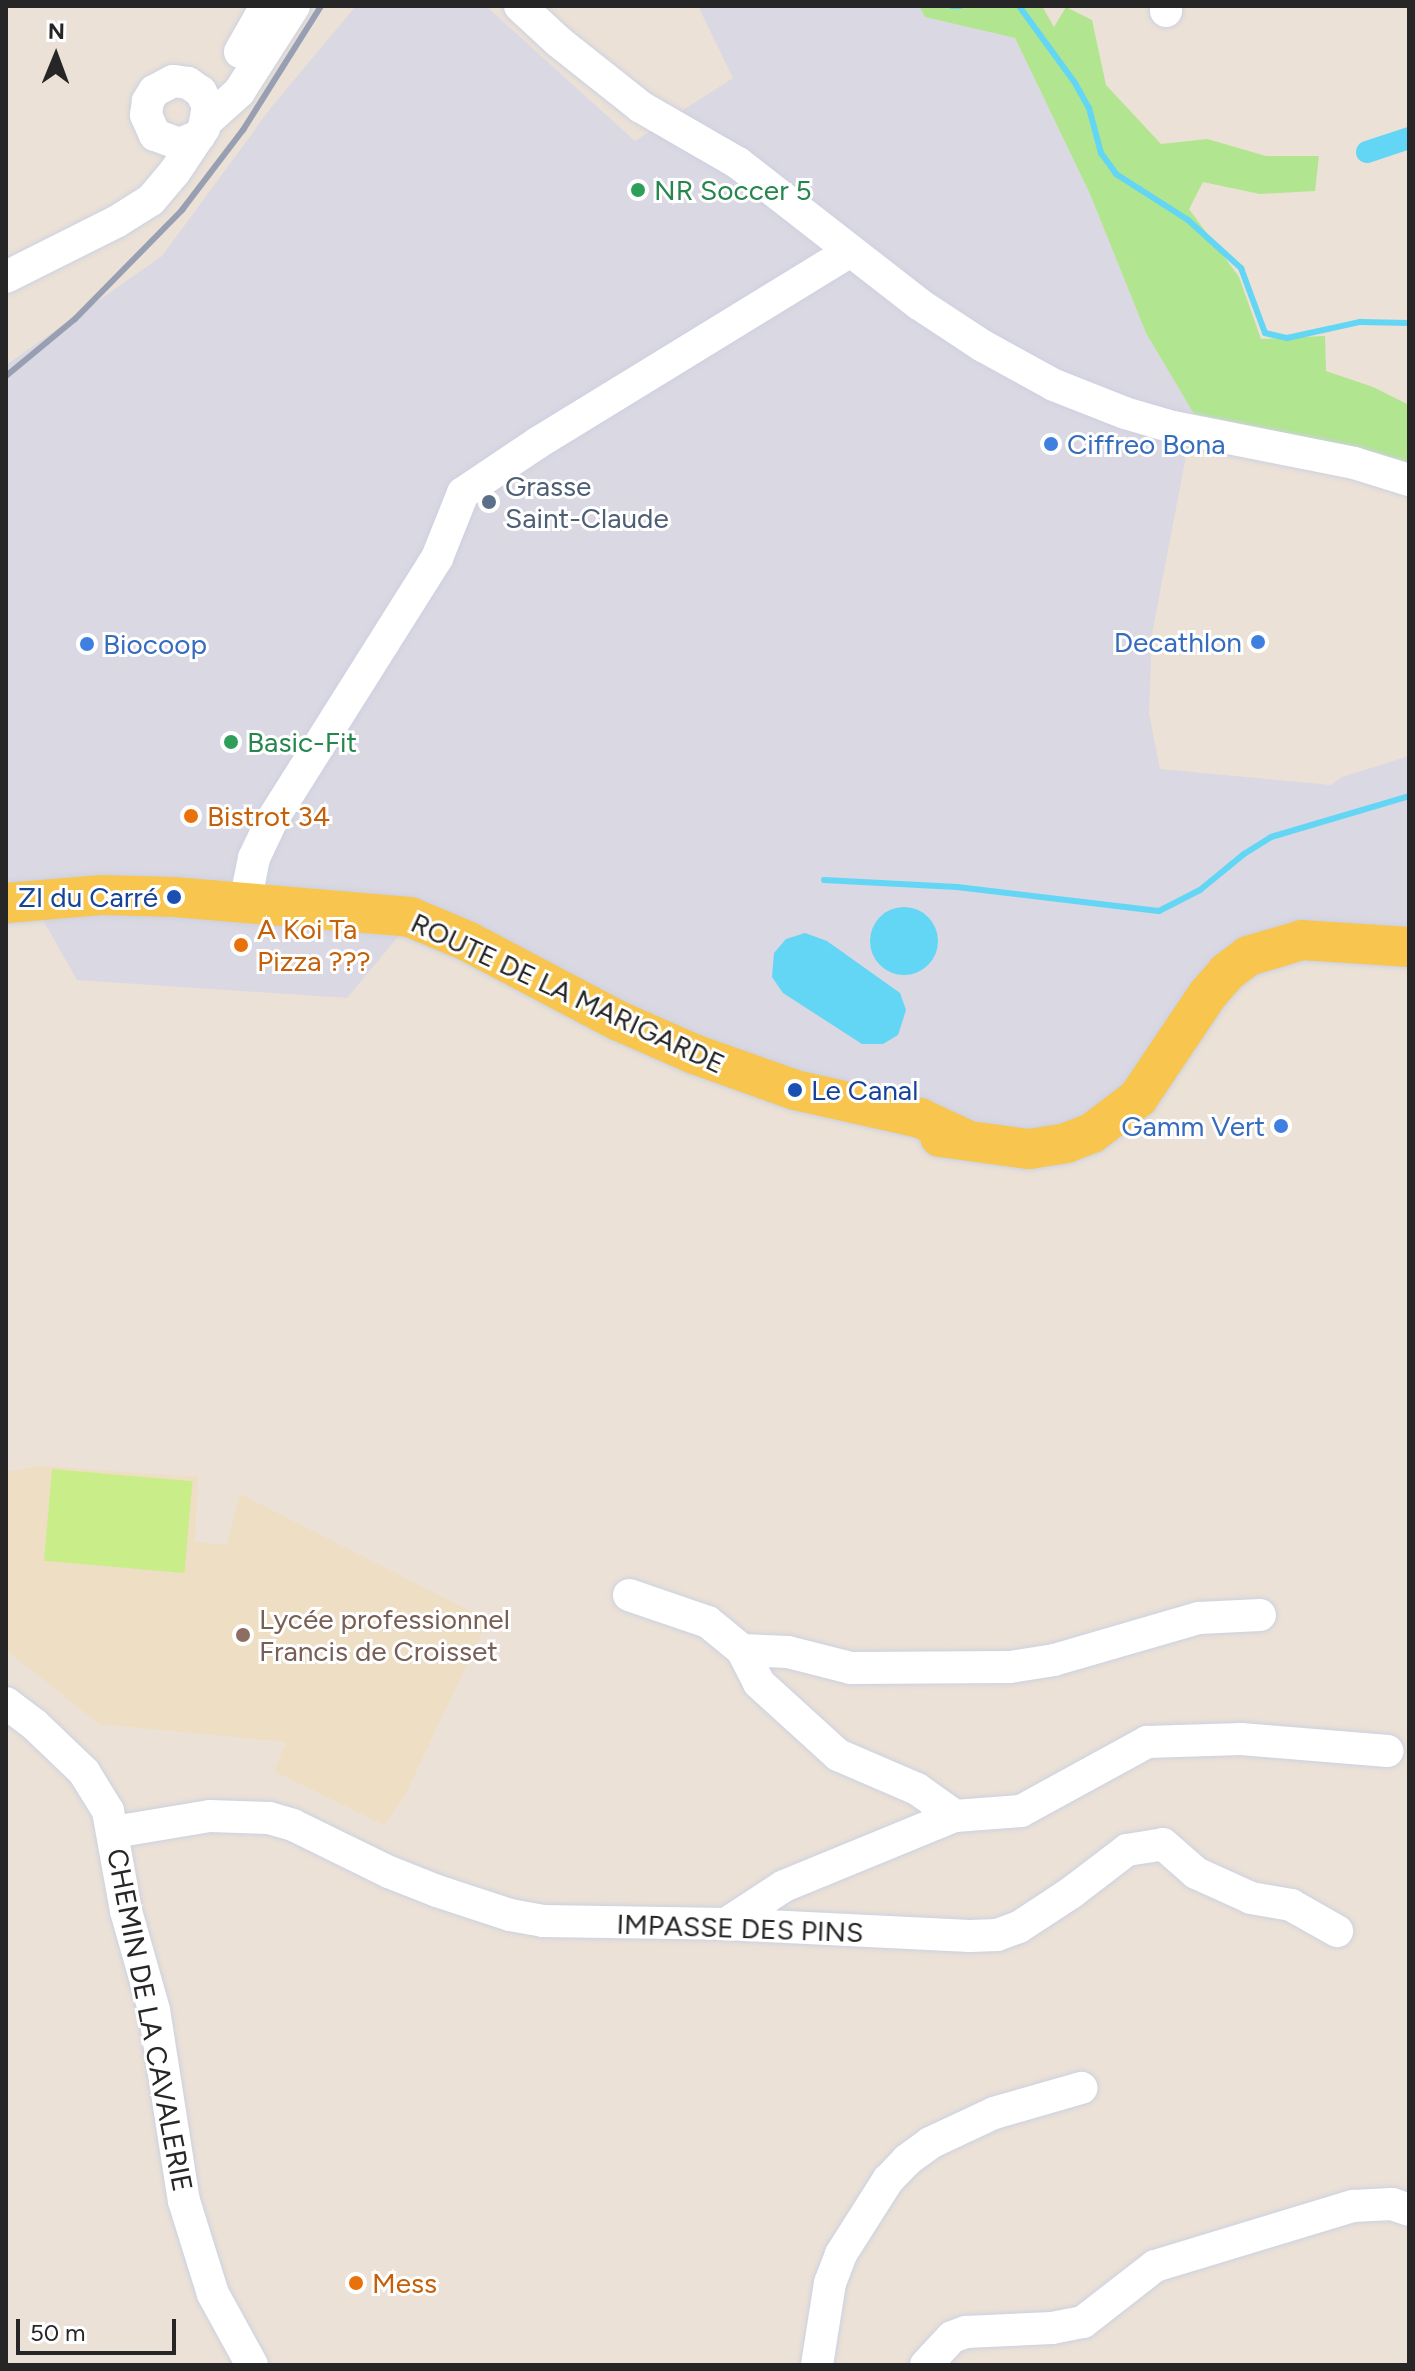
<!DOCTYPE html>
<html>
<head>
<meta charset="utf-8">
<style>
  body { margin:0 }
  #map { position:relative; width:1415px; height:2371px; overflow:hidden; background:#ebe1d6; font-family:Figtree,sans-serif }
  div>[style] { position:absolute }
  .industrial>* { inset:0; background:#dad8e2 }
  .education>* { inset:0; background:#eedec4 }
  .green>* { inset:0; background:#b1e58f }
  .pitch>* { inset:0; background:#c9ee89; transform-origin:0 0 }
  .water>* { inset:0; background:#62d6f4 }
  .round { border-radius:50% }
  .stream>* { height:6px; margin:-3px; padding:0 3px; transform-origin:3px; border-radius:3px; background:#62d6f4 }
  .canal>* { height:22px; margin:-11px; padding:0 11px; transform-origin:11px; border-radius:11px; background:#62d6f4 }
  .roads { filter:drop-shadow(0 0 2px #ccd1e1) drop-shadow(0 0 2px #ccd1e1) }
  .minor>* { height:32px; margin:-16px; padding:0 16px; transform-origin:16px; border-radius:16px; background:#fff }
  .major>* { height:40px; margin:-20px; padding:0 20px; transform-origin:20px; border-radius:20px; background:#f8c64e }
  .rail>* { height:6px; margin:-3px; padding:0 3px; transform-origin:3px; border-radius:3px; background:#999fb2 }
  .dots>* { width:22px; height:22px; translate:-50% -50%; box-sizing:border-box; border:4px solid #fff; border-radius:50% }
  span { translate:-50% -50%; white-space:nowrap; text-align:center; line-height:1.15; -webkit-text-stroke:6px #fff; paint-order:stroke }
  .leisure-label { font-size:28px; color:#27864d }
  .left { translate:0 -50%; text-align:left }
  .shop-label { font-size:28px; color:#366cbe }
  .right { translate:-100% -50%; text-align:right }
  .service-label { font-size:28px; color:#4e5e75 }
  .food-label { font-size:28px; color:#c56008 }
  .transit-label { font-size:28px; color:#164399 }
  .street-label { font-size:28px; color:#262626 }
  .education-label { font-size:28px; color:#785e54 }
  .frame { position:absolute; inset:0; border:8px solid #262626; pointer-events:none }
  .north { position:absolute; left:16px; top:16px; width:80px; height:80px; -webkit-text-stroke:6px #fff; paint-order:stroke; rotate:1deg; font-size:22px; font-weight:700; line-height:32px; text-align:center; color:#262626 }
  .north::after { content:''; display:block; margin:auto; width:28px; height:36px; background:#262626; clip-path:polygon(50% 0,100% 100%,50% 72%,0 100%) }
  .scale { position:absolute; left:16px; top:2319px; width:160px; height:36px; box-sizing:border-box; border:4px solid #262626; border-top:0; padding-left:10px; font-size:24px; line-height:28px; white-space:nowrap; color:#262626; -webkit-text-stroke:6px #fff; paint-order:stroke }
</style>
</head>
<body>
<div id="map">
  <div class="industrial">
    <div style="clip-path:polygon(356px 6px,486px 6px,635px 141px,733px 78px,698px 6px,919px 6px,925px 17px,1015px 38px,1090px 194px,1146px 333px,1194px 414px,1152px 634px,1149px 713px,1160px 769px,1331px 785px,1342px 777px,1409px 756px,1409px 944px,1251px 956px,1100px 1127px,989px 1153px,412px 920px,347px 998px,77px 980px,43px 920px,6px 924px,6px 365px,162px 256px,273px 105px)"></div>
  </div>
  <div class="education">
    <div style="clip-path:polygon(38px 1466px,198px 1477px,195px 1542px,227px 1545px,240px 1494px,488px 1620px,404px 1797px,384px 1825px,274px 1771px,286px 1742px,99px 1724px,6px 1650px,6px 1472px)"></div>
  </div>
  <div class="green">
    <div style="clip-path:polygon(919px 6px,1042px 6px,1054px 27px,1066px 7px,1092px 20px,1106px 85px,1161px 144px,1207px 139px,1266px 156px,1319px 156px,1315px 191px,1260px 194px,1203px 182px,1189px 209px,1239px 277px,1261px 339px,1325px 336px,1326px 371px,1373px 387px,1409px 405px,1409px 466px,1367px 450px,1194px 414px,1146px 333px,1090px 194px,1015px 38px,925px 17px)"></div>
  </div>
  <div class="pitch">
    <div style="left:52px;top:1469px;width:141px;height:92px;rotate:5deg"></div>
  </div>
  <div class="water">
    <div class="round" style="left:870px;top:907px;width:68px;height:68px"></div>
    <div style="clip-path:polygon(805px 933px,827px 941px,900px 993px,906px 1010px,898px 1035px,883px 1044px,862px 1044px,783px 993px,772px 977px,774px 953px,786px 939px)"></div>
  </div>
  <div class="stream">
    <div style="left:952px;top:6px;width:8px"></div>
    <div style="left:1019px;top:6px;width:95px;rotate:54deg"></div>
    <div style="left:1075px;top:83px;width:29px;rotate:61deg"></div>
    <div style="left:1089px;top:108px;width:47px;rotate:75.1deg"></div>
    <div style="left:1101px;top:153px;width:26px;rotate:54deg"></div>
    <div style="left:1116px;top:174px;width:85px;rotate:32.6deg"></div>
    <div style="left:1188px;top:220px;width:72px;rotate:42.2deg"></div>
    <div style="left:1241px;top:268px;width:69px;rotate:69.7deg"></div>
    <div style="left:1265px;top:333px;width:23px;rotate:13deg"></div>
    <div style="left:1287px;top:338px;width:75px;rotate:-12.4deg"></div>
    <div style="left:1360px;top:322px;width:49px;rotate:1.2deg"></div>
    <div style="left:824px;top:880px;width:133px;rotate:3deg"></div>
    <div style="left:957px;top:887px;width:203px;rotate:6.8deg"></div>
    <div style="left:1159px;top:911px;width:46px;rotate:-27.1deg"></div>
    <div style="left:1200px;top:890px;width:57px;rotate:-39.3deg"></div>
    <div style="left:1244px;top:854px;width:32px;rotate:-32deg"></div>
    <div style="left:1271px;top:837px;width:144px;rotate:-16.5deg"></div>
  </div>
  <div class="canal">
    <div style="left:1367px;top:152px;width:44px;rotate:-18.4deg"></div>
  </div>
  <div class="roads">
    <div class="minor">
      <div style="left:520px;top:6px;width:53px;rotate:42.7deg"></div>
      <div style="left:559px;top:42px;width:105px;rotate:38.4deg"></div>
      <div style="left:641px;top:107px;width:112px;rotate:30deg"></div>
      <div style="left:738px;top:163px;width:229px;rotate:37.9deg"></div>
      <div style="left:919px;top:304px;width:77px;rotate:33.3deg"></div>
      <div style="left:983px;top:346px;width:81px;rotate:28.8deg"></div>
      <div style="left:1054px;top:385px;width:76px;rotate:21.5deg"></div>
      <div style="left:1125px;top:413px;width:50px;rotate:16.3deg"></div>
      <div style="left:1173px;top:427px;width:185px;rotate:11.2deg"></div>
      <div style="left:1354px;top:463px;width:58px;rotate:17.2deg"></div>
      <div style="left:1166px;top:11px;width:5px;rotate:-90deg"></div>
      <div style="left:240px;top:52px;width:53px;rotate:-60.5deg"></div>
      <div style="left:208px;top:120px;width:42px;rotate:-42.1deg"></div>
      <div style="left:239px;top:92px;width:102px;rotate:-57.4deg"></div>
      <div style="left:6px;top:277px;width:123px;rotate:-26.6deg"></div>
      <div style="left:116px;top:222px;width:41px;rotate:-32.2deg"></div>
      <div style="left:151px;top:200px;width:35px;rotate:-50deg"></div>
      <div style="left:174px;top:173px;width:54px;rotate:-56.3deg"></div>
      <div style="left:204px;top:128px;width:22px;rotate:-80deg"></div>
      <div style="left:208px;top:106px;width:16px;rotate:-117deg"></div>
      <div style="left:201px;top:92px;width:16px;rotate:-145deg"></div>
      <div style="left:188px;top:83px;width:15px;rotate:-172deg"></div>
      <div style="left:173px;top:81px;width:21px;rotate:152deg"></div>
      <div style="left:154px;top:91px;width:12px;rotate:121deg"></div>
      <div style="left:148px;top:101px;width:14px;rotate:98deg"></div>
      <div style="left:146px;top:115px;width:22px;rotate:66deg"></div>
      <div style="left:155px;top:135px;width:27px;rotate:20deg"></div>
      <div style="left:180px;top:144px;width:21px;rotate:-23deg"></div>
      <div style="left:245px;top:903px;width:46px;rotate:-78.7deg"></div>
      <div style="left:254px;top:858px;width:42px;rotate:-64.7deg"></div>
      <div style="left:272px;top:820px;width:310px;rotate:-57.8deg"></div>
      <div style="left:437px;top:558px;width:70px;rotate:-68.2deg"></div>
      <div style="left:463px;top:493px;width:92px;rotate:-33.9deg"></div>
      <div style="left:539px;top:442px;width:364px;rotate:-31.5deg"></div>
      <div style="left:629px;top:1595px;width:83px;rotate:18.9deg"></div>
      <div style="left:708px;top:1622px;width:44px;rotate:39.5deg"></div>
      <div style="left:6px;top:1703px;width:36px;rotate:37deg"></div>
      <div style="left:35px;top:1725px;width:68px;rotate:43.8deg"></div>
      <div style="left:84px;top:1772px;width:46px;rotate:58.4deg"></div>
      <div style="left:108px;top:1811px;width:102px;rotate:79.8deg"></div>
      <div style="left:126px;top:1911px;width:103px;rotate:74.2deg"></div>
      <div style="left:154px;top:2010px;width:193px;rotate:81.1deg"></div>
      <div style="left:184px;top:2201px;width:97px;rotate:72.7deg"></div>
      <div style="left:213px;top:2294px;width:81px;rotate:61.2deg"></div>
      <div style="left:955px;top:1816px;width:47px;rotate:-144.6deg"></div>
      <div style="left:917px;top:1789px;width:86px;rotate:-156.7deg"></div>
      <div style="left:838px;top:1755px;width:107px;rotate:-137.7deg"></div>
      <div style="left:759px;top:1683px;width:37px;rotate:-117deg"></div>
      <div style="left:742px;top:1650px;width:46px;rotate:2.5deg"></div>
      <div style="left:788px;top:1652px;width:65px;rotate:14.3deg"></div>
      <div style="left:851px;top:1668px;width:159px;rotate:-0.4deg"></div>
      <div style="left:1010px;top:1667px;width:45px;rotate:-9deg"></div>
      <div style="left:1054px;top:1660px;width:151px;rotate:-16.2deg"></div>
      <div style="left:1199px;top:1618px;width:61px;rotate:-2.8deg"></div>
      <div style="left:114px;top:1832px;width:97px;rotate:-9.5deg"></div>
      <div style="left:210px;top:1816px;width:59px;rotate:1.9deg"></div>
      <div style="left:269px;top:1818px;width:25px;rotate:16deg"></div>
      <div style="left:293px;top:1825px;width:107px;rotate:26.1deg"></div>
      <div style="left:389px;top:1872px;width:52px;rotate:21.6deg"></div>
      <div style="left:437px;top:1891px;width:77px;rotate:18.2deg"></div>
      <div style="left:510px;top:1915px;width:34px;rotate:10deg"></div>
      <div style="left:543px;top:1921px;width:183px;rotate:0.9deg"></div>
      <div style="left:726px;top:1924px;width:244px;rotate:2.8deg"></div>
      <div style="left:970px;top:1936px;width:27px;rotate:-2deg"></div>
      <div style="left:997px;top:1935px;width:23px;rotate:-20deg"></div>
      <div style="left:1019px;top:1927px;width:64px;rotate:-33.4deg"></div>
      <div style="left:1072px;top:1892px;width:69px;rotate:-37.4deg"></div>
      <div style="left:1127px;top:1850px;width:36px;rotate:-9deg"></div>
      <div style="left:1163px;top:1844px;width:44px;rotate:41.3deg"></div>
      <div style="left:1196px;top:1873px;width:60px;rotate:24.4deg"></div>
      <div style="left:1251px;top:1898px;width:41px;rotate:9.9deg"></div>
      <div style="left:1291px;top:1905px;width:53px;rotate:29.5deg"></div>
      <div style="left:726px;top:1924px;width:69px;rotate:-33.2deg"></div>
      <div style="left:784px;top:1886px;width:185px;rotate:-22.3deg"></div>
      <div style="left:955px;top:1816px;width:66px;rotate:-4.3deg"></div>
      <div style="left:1021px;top:1811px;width:144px;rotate:-28.7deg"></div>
      <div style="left:1147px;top:1742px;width:94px;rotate:-1.8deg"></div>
      <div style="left:1241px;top:1739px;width:147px;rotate:4.7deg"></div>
      <div style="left:817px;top:2365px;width:83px;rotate:-81deg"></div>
      <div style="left:830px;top:2283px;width:31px;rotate:-69deg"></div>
      <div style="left:841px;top:2254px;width:88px;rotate:-57.6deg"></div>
      <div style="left:888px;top:2180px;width:28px;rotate:-46deg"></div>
      <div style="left:907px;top:2160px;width:29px;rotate:-36deg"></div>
      <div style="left:930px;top:2143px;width:71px;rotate:-25.1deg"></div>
      <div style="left:994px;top:2113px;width:91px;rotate:-16deg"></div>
      <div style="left:926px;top:2365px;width:38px;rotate:-47deg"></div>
      <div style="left:952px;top:2337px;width:15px;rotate:-20deg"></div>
      <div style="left:966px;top:2332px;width:86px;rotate:-2.7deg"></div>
      <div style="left:1052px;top:2328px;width:32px;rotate:-11deg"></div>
      <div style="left:1083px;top:2322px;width:91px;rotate:-37.9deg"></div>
      <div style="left:1155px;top:2266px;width:207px;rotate:-16.9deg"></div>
      <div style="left:1353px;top:2206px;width:39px;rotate:-3deg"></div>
      <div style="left:1392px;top:2204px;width:18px;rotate:19deg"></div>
    </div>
    <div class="major">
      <div style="left:6px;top:903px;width:96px;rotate:-4.8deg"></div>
      <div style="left:102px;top:895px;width:72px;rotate:1.6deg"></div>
      <div style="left:174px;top:897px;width:237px;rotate:4.8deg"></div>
      <div style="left:410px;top:917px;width:62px;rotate:22.8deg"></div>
      <div style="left:467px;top:941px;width:172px;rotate:27.8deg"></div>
      <div style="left:619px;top:1021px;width:82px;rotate:23.7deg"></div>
      <div style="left:694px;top:1054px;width:107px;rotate:19.6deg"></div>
      <div style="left:795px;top:1090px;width:128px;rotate:12.6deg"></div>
      <div style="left:920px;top:1118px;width:52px;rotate:25.1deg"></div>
      <div style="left:940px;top:1137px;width:90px;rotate:7.7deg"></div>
      <div style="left:1029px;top:1149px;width:37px;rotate:-9deg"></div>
      <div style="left:1066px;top:1143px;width:28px;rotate:-21deg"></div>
      <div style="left:1092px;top:1133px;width:58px;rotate:-37.3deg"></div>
      <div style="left:1138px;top:1098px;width:125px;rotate:-56.1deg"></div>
      <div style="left:1208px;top:994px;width:29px;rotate:-49deg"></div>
      <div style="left:1227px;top:972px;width:26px;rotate:-37deg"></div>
      <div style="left:1248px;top:956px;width:56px;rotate:-16.5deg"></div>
      <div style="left:1302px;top:940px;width:107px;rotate:3.7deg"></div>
    </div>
  </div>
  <div class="rail">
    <div style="left:6px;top:376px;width:89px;rotate:-39.6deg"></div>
    <div style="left:75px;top:319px;width:153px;rotate:-45.5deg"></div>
    <div style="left:182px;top:210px;width:101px;rotate:-52.7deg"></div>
    <div style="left:243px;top:130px;width:146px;rotate:-57.8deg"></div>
  </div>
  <div class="dots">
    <div style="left:638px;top:190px;background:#2e9e5b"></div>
    <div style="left:1051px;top:444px;background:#3f7fe0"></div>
    <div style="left:489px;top:502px;background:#5c6f8a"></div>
    <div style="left:1258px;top:642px;background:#3f7fe0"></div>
    <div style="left:87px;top:644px;background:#3f7fe0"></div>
    <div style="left:231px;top:742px;background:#2e9e5b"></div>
    <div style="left:191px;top:816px;background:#e8710a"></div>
    <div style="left:174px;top:897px;background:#1a4fb4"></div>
    <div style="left:241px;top:945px;background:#e8710a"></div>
    <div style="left:795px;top:1090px;background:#1a4fb4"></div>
    <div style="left:1281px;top:1126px;background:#3f7fe0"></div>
    <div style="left:243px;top:1635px;background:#8d6e63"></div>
    <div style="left:356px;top:2283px;background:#e8710a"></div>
  </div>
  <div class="leisure-label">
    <span class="left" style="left:654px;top:190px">NR Soccer 5</span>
    <span class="left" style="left:247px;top:742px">Basic-Fit</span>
  </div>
  <div class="shop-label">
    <span class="left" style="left:1067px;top:444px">Ciffreo Bona</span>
    <span class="right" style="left:1242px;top:642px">Decathlon</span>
    <span class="left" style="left:103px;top:644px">Biocoop</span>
    <span class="right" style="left:1265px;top:1126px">Gamm Vert</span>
  </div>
  <div class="service-label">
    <span class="left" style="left:505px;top:502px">Grasse<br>Saint-Claude</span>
  </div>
  <div class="food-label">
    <span class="left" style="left:207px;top:816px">Bistrot 34</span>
    <span class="left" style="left:257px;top:945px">A Koi Ta<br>Pizza ???</span>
    <span class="left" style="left:372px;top:2283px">Mess</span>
  </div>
  <div class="transit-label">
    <span class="right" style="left:158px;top:897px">ZI du Carré</span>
    <span class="left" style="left:811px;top:1090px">Le Canal</span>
  </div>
  <div class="street-label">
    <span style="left:568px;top:993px;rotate:25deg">ROUTE DE LA MARIGARDE</span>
    <span style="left:740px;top:1928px;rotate:2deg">IMPASSE DES PINS</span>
    <span style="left:150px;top:2020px;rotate:79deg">CHEMIN DE LA CAVALERIE</span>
  </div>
  <div class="education-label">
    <span class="left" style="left:259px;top:1635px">Lycée professionnel<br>Francis de Croisset</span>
  </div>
  <div class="frame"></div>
  <div class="north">N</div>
  <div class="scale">50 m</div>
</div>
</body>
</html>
